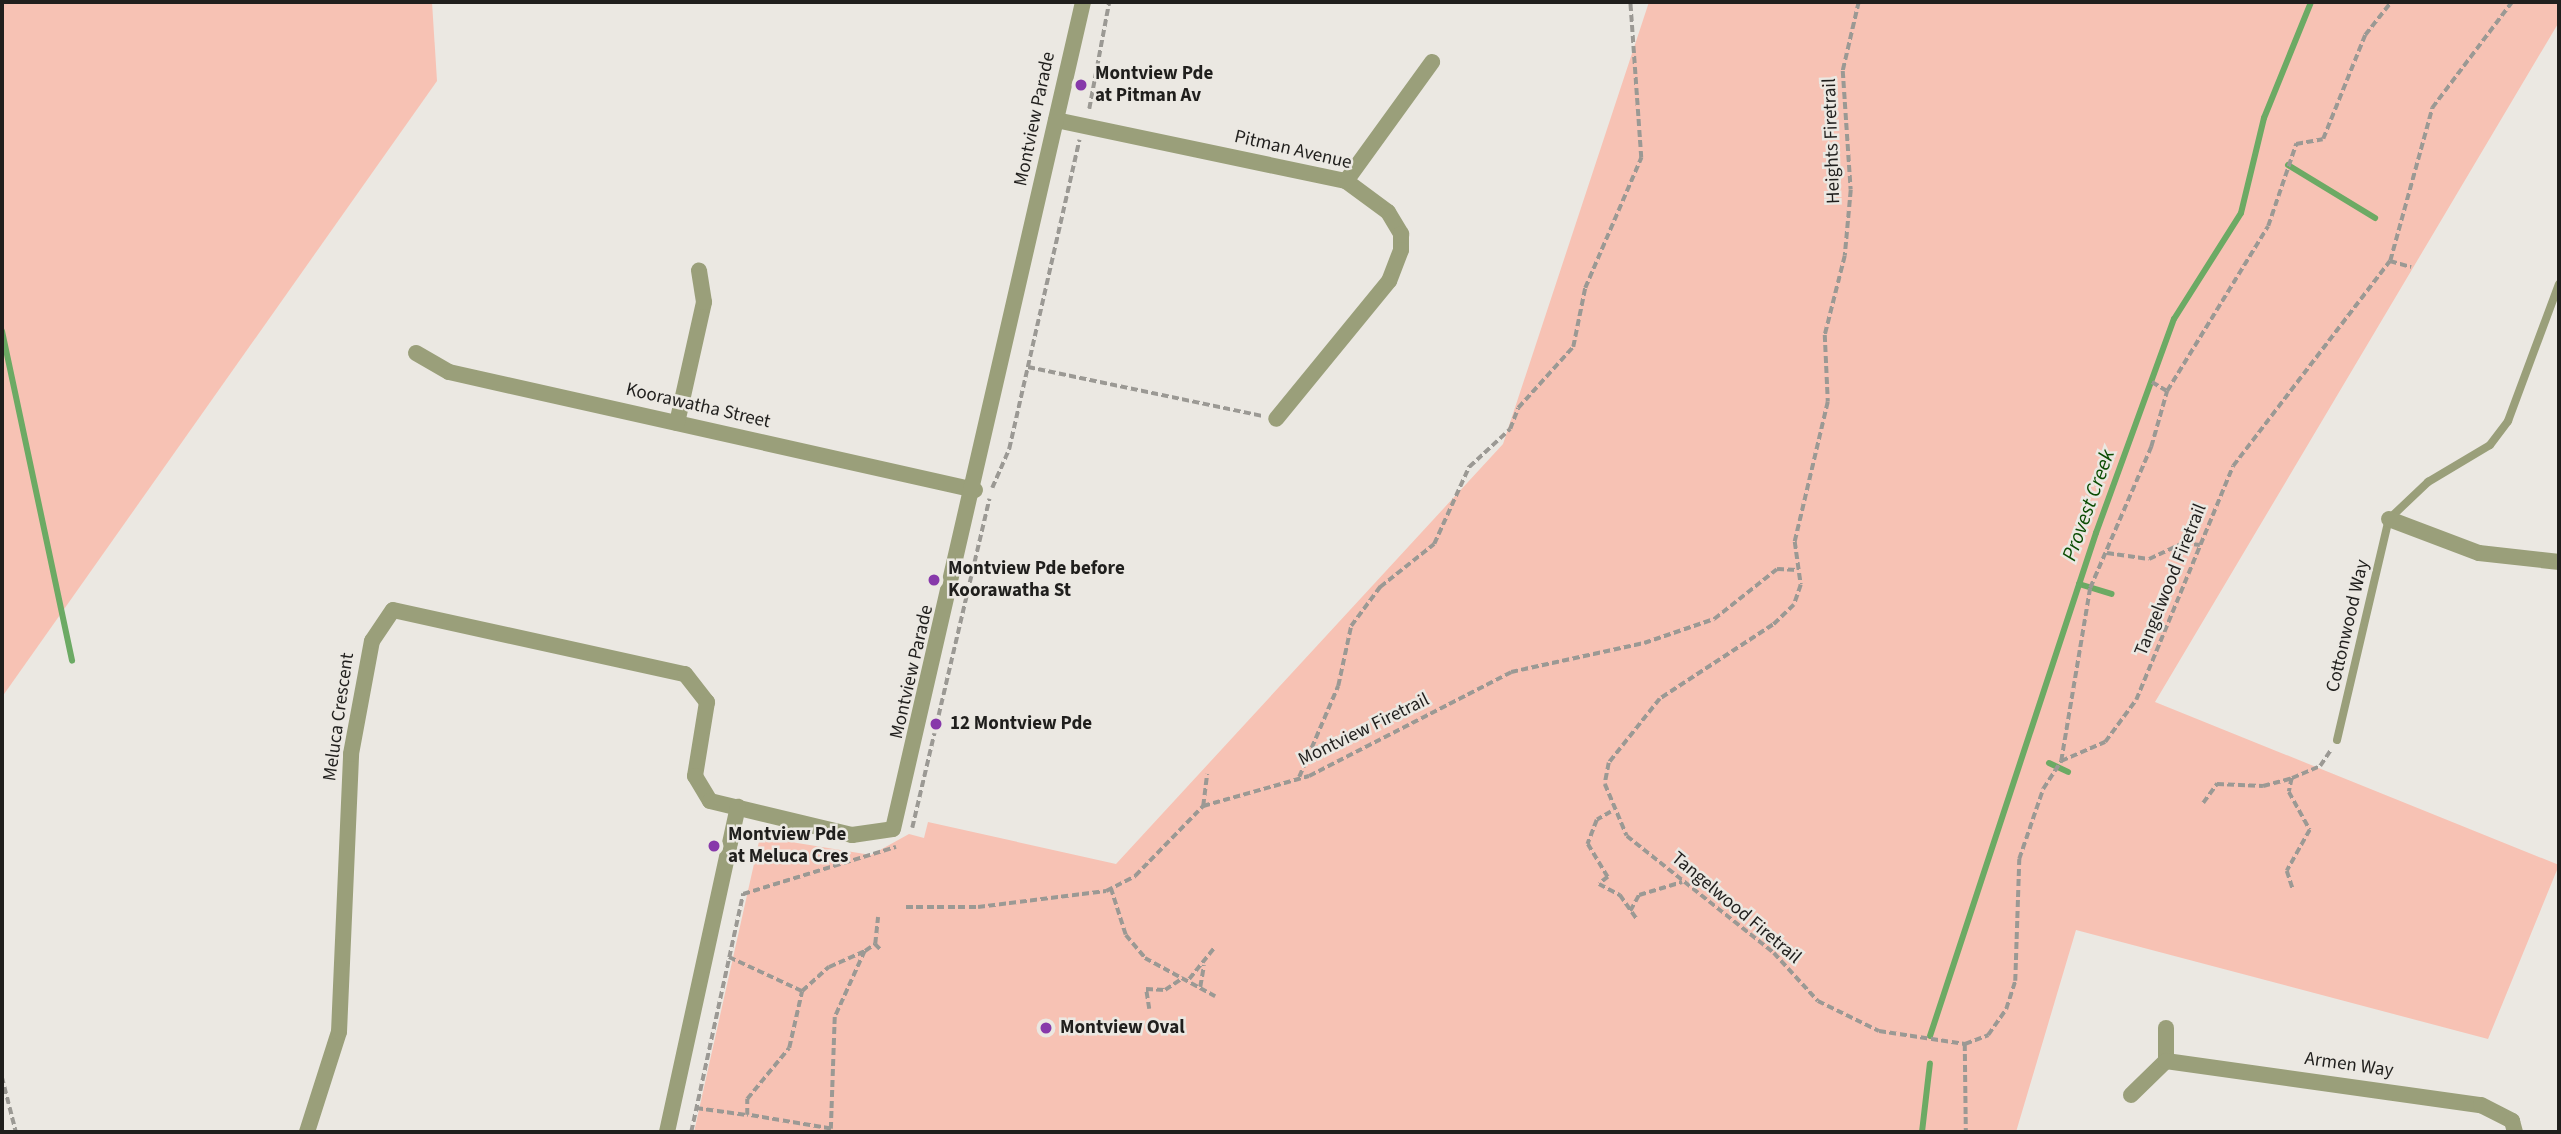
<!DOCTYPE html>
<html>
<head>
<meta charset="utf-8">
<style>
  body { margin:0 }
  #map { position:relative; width:2561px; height:1134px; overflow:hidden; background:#ebe8e2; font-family:"Source Sans 3",sans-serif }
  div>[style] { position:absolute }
  .green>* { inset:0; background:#f7c2b4 }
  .stream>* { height:6px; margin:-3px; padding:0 3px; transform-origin:3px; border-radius:3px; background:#6caa64 }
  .path>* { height:3.5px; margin-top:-1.75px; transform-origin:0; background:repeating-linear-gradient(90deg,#9b9994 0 7px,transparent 0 10.5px) }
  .lane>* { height:8px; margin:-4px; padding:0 4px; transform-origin:4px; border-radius:4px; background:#9a9f7a }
  .street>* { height:16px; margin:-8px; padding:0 8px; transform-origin:8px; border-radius:8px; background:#9a9f7a }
  .dots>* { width:19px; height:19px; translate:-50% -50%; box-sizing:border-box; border:4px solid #ebe8e2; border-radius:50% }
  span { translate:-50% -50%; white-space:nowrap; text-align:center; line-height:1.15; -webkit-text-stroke:5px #ebe8e2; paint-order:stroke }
  .poi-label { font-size:19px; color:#201f1d; font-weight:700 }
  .left { translate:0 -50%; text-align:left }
  .street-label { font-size:19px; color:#201f1d }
  .water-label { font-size:21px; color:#0a4c02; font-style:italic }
  .frame { position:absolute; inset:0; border:4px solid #201f1d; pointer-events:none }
</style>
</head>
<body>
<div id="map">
  <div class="green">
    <div style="clip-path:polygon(2px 2px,432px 2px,437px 81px,2px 697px)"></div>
    <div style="clip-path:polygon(1649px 2px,2559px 2px,2559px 22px,2155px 702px,2559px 865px,2488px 1039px,2076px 930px,2016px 1132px,694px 1132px,760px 837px,871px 855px,909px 834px,924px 838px,928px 822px,1116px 864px,1503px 444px)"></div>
  </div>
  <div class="stream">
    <div style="left:2288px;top:165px;width:102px;rotate:31.3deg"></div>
    <div style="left:2px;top:331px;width:337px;rotate:78deg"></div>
    <div style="left:2079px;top:584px;width:34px;rotate:17deg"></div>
    <div style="left:2049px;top:763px;width:21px;rotate:25deg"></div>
    <div style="left:1930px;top:1036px;width:530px;rotate:-71.74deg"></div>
    <div style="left:2096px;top:533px;width:228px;rotate:-70deg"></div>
    <div style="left:2174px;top:319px;width:125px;rotate:-57.7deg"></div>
    <div style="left:2241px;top:213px;width:98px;rotate:-76.4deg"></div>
    <div style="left:2264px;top:118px;width:125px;rotate:-67.9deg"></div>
    <div style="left:1922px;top:1132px;width:69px;rotate:-83.4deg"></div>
  </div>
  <div class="path">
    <div style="left:1859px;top:2px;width:71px;rotate:103.1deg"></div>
    <div style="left:1843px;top:71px;width:119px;rotate:86.2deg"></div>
    <div style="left:1851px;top:190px;width:66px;rotate:95.2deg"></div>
    <div style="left:1845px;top:256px;width:81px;rotate:104.2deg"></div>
    <div style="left:1825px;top:335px;width:67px;rotate:87.4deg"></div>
    <div style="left:1828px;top:402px;width:144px;rotate:103.3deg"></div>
    <div style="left:1795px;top:542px;width:43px;rotate:82.1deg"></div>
    <div style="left:1801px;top:585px;width:21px;rotate:109deg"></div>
    <div style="left:1794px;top:605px;width:29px;rotate:136deg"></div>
    <div style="left:1773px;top:625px;width:135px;rotate:146.8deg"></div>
    <div style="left:1660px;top:699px;width:82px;rotate:128.6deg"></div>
    <div style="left:1609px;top:763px;width:21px;rotate:101deg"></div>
    <div style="left:1605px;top:784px;width:56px;rotate:67.1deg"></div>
    <div style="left:1627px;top:836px;width:188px;rotate:38.5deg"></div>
    <div style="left:1774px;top:953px;width:65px;rotate:47.5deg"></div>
    <div style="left:1818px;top:1001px;width:68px;rotate:26.2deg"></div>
    <div style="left:1879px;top:1031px;width:87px;rotate:8.6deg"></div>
    <div style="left:1965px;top:1044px;width:25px;rotate:-21deg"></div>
    <div style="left:1988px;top:1035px;width:32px;rotate:-55deg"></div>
    <div style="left:2006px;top:1009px;width:29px;rotate:-72deg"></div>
    <div style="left:2015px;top:981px;width:122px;rotate:-88.1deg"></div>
    <div style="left:2019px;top:859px;width:74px;rotate:-71.1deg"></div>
    <div style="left:2043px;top:789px;width:33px;rotate:-57deg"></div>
    <div style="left:2061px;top:761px;width:48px;rotate:-23.4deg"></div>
    <div style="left:2105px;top:742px;width:52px;rotate:-53.6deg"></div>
    <div style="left:2136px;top:700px;width:253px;rotate:-67.5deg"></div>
    <div style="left:2233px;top:466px;width:258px;rotate:-52.6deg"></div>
    <div style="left:2390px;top:261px;width:159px;rotate:-74.6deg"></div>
    <div style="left:2432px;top:108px;width:133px;rotate:-53deg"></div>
    <div style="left:1089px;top:109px;width:109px;rotate:-79.4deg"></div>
    <div style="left:2390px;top:261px;width:22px;rotate:16deg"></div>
    <div style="left:1028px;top:367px;width:239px;rotate:11.8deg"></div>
    <div style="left:2152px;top:382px;width:17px;rotate:31deg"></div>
    <div style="left:992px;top:488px;width:43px;rotate:-66.4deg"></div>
    <div style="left:1009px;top:449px;width:317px;rotate:-77.2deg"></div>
    <div style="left:2107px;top:553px;width:42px;rotate:8.1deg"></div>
    <div style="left:2149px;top:559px;width:38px;rotate:-25deg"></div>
    <div style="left:2184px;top:543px;width:16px;rotate:7deg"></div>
    <div style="left:2061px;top:761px;width:175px;rotate:-80.5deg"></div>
    <div style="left:2090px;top:588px;width:154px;rotate:-66.6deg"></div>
    <div style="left:2151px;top:447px;width:58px;rotate:-74.1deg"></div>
    <div style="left:2167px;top:391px;width:193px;rotate:-58.5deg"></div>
    <div style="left:2268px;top:226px;width:87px;rotate:-71.1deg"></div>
    <div style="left:2296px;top:144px;width:27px;rotate:-10deg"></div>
    <div style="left:2323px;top:139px;width:112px;rotate:-68deg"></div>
    <div style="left:2365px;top:35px;width:42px;rotate:-51.8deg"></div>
    <div style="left:1299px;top:777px;width:99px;rotate:-66.8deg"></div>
    <div style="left:1338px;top:686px;width:61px;rotate:-77.8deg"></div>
    <div style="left:1351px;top:626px;width:49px;rotate:-53.4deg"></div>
    <div style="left:1380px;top:587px;width:69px;rotate:-38.5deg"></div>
    <div style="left:1434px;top:544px;width:85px;rotate:-65.6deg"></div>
    <div style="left:1469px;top:467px;width:56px;rotate:-42.8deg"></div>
    <div style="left:1510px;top:429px;width:22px;rotate:-69deg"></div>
    <div style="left:1518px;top:408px;width:82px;rotate:-48deg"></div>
    <div style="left:1573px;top:347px;width:60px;rotate:-78.5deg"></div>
    <div style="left:1585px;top:288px;width:142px;rotate:-66.7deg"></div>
    <div style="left:1641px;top:158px;width:156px;rotate:-94deg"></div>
    <div style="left:2292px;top:778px;width:14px;rotate:102deg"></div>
    <div style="left:2289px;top:792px;width:43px;rotate:61.1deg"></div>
    <div style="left:2310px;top:830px;width:47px;rotate:119.3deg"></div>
    <div style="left:2287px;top:871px;width:19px;rotate:72deg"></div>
    <div style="left:2203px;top:803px;width:24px;rotate:-54deg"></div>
    <div style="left:2217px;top:784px;width:46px;rotate:2.5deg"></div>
    <div style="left:2263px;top:786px;width:30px;rotate:-15deg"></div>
    <div style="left:2292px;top:778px;width:30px;rotate:-23deg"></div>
    <div style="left:2320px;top:766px;width:18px;rotate:-56deg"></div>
    <div style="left:1203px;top:806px;width:32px;rotate:-83deg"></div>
    <div style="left:1611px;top:812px;width:16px;rotate:150deg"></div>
    <div style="left:1597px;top:820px;width:26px;rotate:111deg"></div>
    <div style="left:1588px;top:844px;width:39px;rotate:59deg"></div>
    <div style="left:1608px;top:877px;width:11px;rotate:142deg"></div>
    <div style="left:1599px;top:884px;width:24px;rotate:28deg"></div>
    <div style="left:1620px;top:895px;width:29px;rotate:55deg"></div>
    <div style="left:912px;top:828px;width:338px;rotate:-76.8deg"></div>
    <div style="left:1111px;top:888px;width:49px;rotate:72.3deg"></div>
    <div style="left:1126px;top:935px;width:30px;rotate:50deg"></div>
    <div style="left:1145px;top:958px;width:80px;rotate:28.5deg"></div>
    <div style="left:906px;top:907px;width:72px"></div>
    <div style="left:978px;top:907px;width:129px;rotate:-7.1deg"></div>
    <div style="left:1106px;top:891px;width:33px;rotate:-27deg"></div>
    <div style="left:1135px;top:876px;width:98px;rotate:-45.8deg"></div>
    <div style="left:1203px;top:806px;width:110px;rotate:-15.8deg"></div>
    <div style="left:1309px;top:776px;width:227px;rotate:-27.2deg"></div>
    <div style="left:1511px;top:672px;width:136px;rotate:-12.3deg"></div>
    <div style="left:1644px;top:643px;width:74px;rotate:-18.9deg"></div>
    <div style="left:1714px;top:619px;width:80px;rotate:-38.4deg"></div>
    <div style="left:1777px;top:569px;width:20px;rotate:3deg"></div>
    <div style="left:1630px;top:911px;width:18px;rotate:-61deg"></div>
    <div style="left:1639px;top:895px;width:45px;rotate:-16.8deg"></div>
    <div style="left:875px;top:944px;width:27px;rotate:-84deg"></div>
    <div style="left:865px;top:951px;width:72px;rotate:114.4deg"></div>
    <div style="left:835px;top:1017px;width:112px;rotate:92deg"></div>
    <div style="left:831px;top:1129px;width:85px;rotate:-170.5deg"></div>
    <div style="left:747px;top:1115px;width:16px;rotate:-90deg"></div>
    <div style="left:747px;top:1099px;width:66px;rotate:-50.5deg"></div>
    <div style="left:789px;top:1048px;width:58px;rotate:-77.2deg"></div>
    <div style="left:802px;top:991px;width:36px;rotate:-42deg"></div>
    <div style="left:829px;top:967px;width:39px;rotate:-24deg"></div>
    <div style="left:865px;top:951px;width:12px;rotate:-35deg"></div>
    <div style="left:875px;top:944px;width:7px;rotate:45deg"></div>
    <div style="left:729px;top:957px;width:81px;rotate:25deg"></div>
    <div style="left:1189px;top:979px;width:40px;rotate:-51deg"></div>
    <div style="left:1200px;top:987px;width:22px;rotate:-80deg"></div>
    <div style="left:1149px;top:1009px;width:20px;rotate:-99deg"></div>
    <div style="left:1146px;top:989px;width:19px;rotate:3deg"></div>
    <div style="left:1165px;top:990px;width:22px;rotate:-34deg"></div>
    <div style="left:1965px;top:1044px;width:88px;rotate:89.3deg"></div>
    <div style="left:2px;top:1077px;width:57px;rotate:75.7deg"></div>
    <div style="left:696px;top:1108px;width:51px;rotate:7.8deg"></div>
    <div style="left:691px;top:1132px;width:244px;rotate:-77.7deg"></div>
    <div style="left:743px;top:894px;width:160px;rotate:-17.1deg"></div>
  </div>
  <div class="lane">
    <div style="left:2337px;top:740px;width:227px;rotate:-76.8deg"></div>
    <div style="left:2389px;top:519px;width:54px;rotate:-43.5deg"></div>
    <div style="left:2428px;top:482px;width:72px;rotate:-30.8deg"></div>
    <div style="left:2490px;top:445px;width:30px;rotate:-53deg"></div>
    <div style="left:2508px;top:421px;width:146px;rotate:-69.6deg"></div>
  </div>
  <div class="street">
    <div style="left:1056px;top:120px;width:296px;rotate:11.9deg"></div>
    <div style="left:1346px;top:181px;width:52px;rotate:36.4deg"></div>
    <div style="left:1388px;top:212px;width:26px;rotate:59deg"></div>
    <div style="left:1401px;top:234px;width:16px;rotate:90deg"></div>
    <div style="left:1401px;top:250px;width:33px;rotate:111deg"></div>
    <div style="left:1389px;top:281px;width:178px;rotate:129.3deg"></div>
    <div style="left:1346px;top:181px;width:147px;rotate:-54.1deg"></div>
    <div style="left:416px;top:353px;width:38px;rotate:30deg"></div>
    <div style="left:449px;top:372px;width:539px;rotate:12.64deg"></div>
    <div style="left:677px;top:423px;width:124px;rotate:-77.4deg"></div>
    <div style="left:704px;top:302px;width:32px;rotate:-99deg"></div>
    <div style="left:2389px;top:519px;width:96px;rotate:20.7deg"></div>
    <div style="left:2479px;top:553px;width:81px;rotate:6.4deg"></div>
    <div style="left:2166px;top:1028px;width:33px;rotate:90deg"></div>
    <div style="left:2131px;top:1095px;width:49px;rotate:-44.2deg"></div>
    <div style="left:2166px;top:1061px;width:318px;rotate:8deg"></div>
    <div style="left:2481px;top:1105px;width:35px;rotate:27deg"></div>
    <div style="left:2512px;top:1121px;width:11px;rotate:75deg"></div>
    <div style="left:307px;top:1132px;width:105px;rotate:-72.3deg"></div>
    <div style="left:339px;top:1032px;width:278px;rotate:-87.5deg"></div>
    <div style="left:351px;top:754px;width:115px;rotate:-79.5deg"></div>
    <div style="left:372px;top:641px;width:37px;rotate:-56deg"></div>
    <div style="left:393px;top:610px;width:299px;rotate:12.4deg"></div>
    <div style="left:685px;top:674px;width:36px;rotate:52deg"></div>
    <div style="left:707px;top:702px;width:75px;rotate:99.2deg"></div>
    <div style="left:695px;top:776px;width:29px;rotate:59deg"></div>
    <div style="left:710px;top:801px;width:146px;rotate:13.5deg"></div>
    <div style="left:852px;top:835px;width:41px;rotate:-8.3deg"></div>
    <div style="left:893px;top:829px;width:849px;rotate:-77.06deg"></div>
    <div style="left:667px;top:1132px;width:333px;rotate:-77.7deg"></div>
  </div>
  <div class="dots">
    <div style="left:1081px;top:85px;background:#8739aa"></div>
    <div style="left:934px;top:580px;background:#8739aa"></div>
    <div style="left:936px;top:724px;background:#8739aa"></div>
    <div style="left:714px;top:846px;background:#8739aa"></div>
    <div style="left:1046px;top:1028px;background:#8739aa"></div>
  </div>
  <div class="poi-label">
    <span class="left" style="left:1095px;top:85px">Montview Pde<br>at Pitman Av</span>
    <span class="left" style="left:948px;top:580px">Montview Pde before<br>Koorawatha St</span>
    <span class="left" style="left:950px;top:724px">12 Montview Pde</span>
    <span class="left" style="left:728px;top:846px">Montview Pde<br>at Meluca Cres</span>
    <span class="left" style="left:1060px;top:1028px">Montview Oval</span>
  </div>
  <div class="street-label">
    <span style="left:1035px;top:119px;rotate:-78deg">Montview Parade</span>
    <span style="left:1832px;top:141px;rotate:-92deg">Heights Firetrail</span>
    <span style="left:1293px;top:150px;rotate:13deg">Pitman Avenue</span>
    <span style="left:698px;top:406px;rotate:13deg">Koorawatha Street</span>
    <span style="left:2171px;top:580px;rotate:-68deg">Tangelwood Firetrail</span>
    <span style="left:2348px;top:626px;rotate:-77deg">Cottonwood Way</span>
    <span style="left:912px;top:672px;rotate:-77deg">Montview Parade</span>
    <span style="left:339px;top:717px;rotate:-82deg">Meluca Crescent</span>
    <span style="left:1364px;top:730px;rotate:-26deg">Montview Firetrail</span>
    <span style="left:1736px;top:908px;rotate:40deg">Tangelwood Firetrail</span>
    <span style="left:2349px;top:1065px;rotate:8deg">Armen Way</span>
  </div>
  <div class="water-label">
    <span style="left:2088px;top:505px;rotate:-70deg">Provest Creek</span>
  </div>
  <div class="frame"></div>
</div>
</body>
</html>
